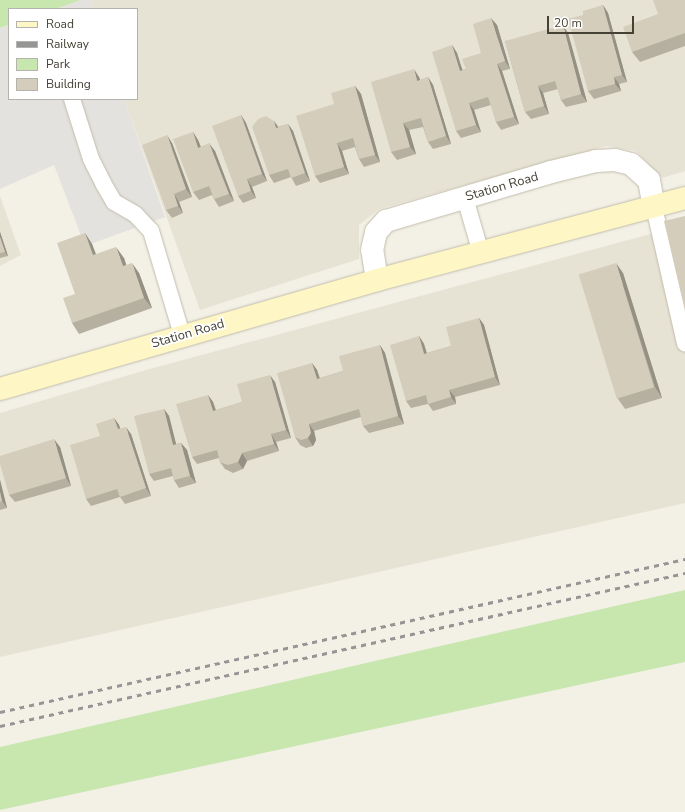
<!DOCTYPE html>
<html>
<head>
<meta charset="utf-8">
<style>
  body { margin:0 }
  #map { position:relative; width:685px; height:812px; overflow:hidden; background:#f3f0e6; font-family:"Nunito Sans",sans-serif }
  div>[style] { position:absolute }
  .residential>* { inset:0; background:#e7e3d4 }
  .green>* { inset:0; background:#c8e7af }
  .parking>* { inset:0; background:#e4e2de }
  .roads { filter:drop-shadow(0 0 1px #c1bcab) drop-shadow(0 0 1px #c1bcab) }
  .lane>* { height:16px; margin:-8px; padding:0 8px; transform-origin:8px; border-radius:8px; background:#fff }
  .street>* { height:22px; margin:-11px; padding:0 11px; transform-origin:11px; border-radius:11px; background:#fff }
  .secondary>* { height:22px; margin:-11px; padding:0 11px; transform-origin:11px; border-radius:11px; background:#fef6c5 }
  .rail>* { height:3px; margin-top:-1.5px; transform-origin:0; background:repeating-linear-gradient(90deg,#959595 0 5px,transparent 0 10px) }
  .wall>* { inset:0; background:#b6b0a1 }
  .shaded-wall>* { inset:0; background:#949083 }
  .building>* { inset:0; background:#d4cdbb; transform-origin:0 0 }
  span { translate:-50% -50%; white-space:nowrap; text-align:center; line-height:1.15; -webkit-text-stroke:3.5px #fff; paint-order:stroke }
  .street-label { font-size:13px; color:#454135 }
  .legend { position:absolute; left:8px; top:8px; width:130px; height:92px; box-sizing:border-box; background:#fff; border:1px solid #b5b3ae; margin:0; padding:5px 7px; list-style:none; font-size:12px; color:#454135 }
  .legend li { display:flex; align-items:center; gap:8px; height:20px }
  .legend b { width:20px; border:1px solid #b5b3ae }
  .scale { position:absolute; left:547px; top:16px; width:87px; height:18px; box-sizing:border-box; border:2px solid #454135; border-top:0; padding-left:5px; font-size:12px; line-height:14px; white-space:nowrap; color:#454135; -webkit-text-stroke:3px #fff; paint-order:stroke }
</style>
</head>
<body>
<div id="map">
  <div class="residential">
    <div style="clip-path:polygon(90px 0,685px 0,685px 171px,662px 178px,636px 151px,606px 146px,379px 209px,359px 225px,359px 259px,200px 310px,124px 99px,137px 99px,137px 9px,93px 9px)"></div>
    <div style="clip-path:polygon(0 196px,21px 255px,0 266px)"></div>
    <div style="clip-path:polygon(669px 229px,685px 296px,685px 503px,0 657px,0 413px,146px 370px)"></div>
  </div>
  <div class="green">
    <div style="clip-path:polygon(0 0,81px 0,56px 9px,9px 9px,9px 25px,0 28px)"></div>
    <div style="clip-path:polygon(685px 590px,685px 662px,0 810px,0 747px)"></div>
  </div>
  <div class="parking">
    <div style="clip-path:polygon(81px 0,90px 0,93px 9px,56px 9px)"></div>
    <div style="clip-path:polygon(9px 25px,9px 99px,124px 99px,165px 217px,85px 246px,54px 165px,0 189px,0 28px)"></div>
  </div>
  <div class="roads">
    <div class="lane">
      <div style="left:72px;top:99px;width:63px;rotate:72.4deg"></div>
      <div style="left:91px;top:159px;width:27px;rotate:63deg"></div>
      <div style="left:103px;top:183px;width:22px;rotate:60deg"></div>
      <div style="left:114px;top:202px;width:24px;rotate:30deg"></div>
      <div style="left:135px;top:214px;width:23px;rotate:47deg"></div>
      <div style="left:151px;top:231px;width:109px;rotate:73.4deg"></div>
      <div style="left:465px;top:198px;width:57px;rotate:73.8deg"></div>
      <div style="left:654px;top:207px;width:140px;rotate:77.2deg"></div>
    </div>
    <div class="street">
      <div style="left:377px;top:280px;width:30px;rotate:-99deg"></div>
      <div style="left:372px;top:250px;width:18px;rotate:-77deg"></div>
      <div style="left:376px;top:232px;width:15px;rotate:-48deg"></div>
      <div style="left:386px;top:221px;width:172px;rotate:-16.5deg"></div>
      <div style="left:551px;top:172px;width:46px;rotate:-13.7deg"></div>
      <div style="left:596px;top:161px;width:19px;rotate:-3deg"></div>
      <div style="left:615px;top:160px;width:16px;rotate:14deg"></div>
      <div style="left:631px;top:164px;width:24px;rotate:42deg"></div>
      <div style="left:649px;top:180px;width:27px;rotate:80deg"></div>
    </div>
    <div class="secondary">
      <div style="left:0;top:389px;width:392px;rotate:-16.1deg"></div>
      <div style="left:377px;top:280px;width:319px;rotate:-14.9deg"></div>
    </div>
  </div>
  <div class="rail">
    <div style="left:0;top:712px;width:702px;rotate:-12.59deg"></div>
    <div style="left:0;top:726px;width:702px;rotate:-12.59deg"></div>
  </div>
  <div class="wall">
    <div style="clip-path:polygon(685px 0,685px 46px,640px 62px,632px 52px,658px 14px)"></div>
    <div style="clip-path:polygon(603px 5px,608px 13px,627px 82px,619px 84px,621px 91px,594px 99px,588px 91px,583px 15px)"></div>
    <div style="clip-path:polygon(497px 25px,510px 69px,502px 71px,519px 124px,501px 130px,496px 122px,491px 105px,474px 110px,481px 132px,461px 138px,456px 131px,452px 45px,457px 53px,462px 70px,466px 69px,481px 53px)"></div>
    <div style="clip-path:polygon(568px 33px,587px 102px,566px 107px,561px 100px,558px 89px,543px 93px,549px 114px,531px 119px,525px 112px,505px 41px)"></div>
    <div style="clip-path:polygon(419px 77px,420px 80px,428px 77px,433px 85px,451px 144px,433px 149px,428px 142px,423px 127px,409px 130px,416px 154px,397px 160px,391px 152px)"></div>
    <div style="clip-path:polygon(355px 86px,361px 94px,380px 162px,364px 167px,359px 159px,355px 147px,342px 151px,349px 174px,320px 183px,315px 176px,334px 104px)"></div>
    <div style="clip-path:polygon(241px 115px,246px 123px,267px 181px,252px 187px,256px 198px,243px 203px,238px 196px)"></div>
    <div style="clip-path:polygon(274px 121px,278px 127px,288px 124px,293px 131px,310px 181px,296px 186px,291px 177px,274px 183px,269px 175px)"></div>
    <div style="clip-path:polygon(193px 132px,198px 140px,201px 147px,215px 151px,234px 201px,219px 207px,214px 199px,212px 195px,199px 200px,193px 192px)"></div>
    <div style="clip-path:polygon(172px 143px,192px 197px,179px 202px,183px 213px,172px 218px,166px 210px)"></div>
    <div style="clip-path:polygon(0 232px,8px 256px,0 258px)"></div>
    <div style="clip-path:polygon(85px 233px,92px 244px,96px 254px,124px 258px,126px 265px,139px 273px,152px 308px,79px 334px,72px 323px,75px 294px)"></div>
    <div style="clip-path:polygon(623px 273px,662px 398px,625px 409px,618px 399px)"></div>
    <div style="clip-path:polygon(479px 318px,484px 325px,500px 385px,455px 397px,456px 404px,433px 411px,428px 404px,411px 408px,406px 401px,419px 336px,424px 344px,427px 353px,451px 346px)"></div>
    <div style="clip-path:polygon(380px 345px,385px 353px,404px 424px,369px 433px,363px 426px,361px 417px,314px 431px,316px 440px,313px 446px,306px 448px,300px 445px,295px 437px,312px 363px,317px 370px,320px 378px,343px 371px)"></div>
    <div style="clip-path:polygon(275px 382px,291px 438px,276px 442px,279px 451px,247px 461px,243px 469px,233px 473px,225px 469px,220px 462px,219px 458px,197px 464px,192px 457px,208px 395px,213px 402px,216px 410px,242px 402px)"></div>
    <div style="clip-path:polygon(164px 409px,169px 416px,176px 444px,181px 443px,187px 450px,196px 483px,179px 488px,174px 480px,173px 476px,154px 481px,149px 474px)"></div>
    <div style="clip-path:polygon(114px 418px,119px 425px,120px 429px,131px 434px,151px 496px,125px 504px,120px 497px,91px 506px,86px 499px,100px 436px)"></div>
    <div style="clip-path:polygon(60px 447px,71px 486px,15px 502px,9px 495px)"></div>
    <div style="clip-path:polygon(0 480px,7px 508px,0 510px)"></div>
  </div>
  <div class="shaded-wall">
    <div style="clip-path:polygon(603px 5px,608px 13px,627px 82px,622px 75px)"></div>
    <div style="clip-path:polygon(491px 18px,497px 25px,510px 69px,505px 61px)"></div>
    <div style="clip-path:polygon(563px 25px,568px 33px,587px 102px,581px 94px)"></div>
    <div style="clip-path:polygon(452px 45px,457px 53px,465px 78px,460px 71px)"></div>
    <div style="clip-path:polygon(497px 64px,502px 71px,519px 124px,514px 117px)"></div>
    <div style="clip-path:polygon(414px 69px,419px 77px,423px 88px,417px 81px)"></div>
    <div style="clip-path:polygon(428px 77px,433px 85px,451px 144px,446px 136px)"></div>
    <div style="clip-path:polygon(614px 77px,619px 84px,621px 91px,615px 84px)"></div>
    <div style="clip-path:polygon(355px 86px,361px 94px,380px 162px,375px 155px)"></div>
    <div style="clip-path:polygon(538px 86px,543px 93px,549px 114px,544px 106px)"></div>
    <div style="clip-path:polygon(469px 103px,474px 110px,481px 132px,476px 125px)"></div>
    <div style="clip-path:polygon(241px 115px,246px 123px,267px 181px,262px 174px)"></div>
    <div style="clip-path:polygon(274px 121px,279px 128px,276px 128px)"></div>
    <div style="clip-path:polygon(403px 123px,409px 130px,416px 154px,410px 147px)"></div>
    <div style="clip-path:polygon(288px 124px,293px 131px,310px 181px,305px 173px)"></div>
    <div style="clip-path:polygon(193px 132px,198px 140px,204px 155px,198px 148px)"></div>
    <div style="clip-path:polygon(167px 135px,172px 143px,192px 197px,186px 189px)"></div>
    <div style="clip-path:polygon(209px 143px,215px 151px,234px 201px,229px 194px)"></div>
    <div style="clip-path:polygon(337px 143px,342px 151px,349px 174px,344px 167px)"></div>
    <div style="clip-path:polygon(247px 179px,252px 187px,256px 198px,251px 191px)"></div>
    <div style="clip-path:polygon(174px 194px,179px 202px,183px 213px,178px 206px)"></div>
    <div style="clip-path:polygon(0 232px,8px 256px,5px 252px,0 237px)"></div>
    <div style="clip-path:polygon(85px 233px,92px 244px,100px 266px,93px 255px)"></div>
    <div style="clip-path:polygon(116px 247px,124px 258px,130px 276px,123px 266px)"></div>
    <div style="clip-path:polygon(132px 263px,139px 273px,152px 308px,144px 298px)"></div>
    <div style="clip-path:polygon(616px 263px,623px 273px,662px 398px,655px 387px)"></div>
    <div style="clip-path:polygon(479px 318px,484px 325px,500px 385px,495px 377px)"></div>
    <div style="clip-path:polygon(419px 336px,424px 344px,429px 362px,424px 354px)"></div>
    <div style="clip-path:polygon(380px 345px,385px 353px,404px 424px,398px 416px)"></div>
    <div style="clip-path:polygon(312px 363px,317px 370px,322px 387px,317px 379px)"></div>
    <div style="clip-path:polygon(270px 375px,275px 382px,291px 438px,286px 430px)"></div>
    <div style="clip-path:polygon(449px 390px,455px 397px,456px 404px,451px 397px)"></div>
    <div style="clip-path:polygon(208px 395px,213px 402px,218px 418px,213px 411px)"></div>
    <div style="clip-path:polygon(164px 409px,169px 416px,178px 452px,173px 445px)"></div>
    <div style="clip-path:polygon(114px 418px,119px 425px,123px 437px,118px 429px)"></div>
    <div style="clip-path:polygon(309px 424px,314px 431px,316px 440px,313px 446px,308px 438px)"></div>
    <div style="clip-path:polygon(126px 427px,131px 434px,151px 496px,146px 488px)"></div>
    <div style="clip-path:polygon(271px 434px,276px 442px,279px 451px,274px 444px)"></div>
    <div style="clip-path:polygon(54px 439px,60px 447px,71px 486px,66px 478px)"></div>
    <div style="clip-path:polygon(181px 443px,187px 450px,196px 483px,190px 476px)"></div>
    <div style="clip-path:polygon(242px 453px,247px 461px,243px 469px,238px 462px)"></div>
    <div style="clip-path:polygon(0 480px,7px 508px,2px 501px,0 492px)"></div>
  </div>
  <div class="building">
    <div style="clip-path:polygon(653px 0,685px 0,685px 33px,632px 52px,623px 27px,658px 14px)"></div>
    <div style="clip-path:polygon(603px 5px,622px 75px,614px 77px,615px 84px,588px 91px,568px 19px,583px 15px,583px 11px)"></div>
    <div style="clip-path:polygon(491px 18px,505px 61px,497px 64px,514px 117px,496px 122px,488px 97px,469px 103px,476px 125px,456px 131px,432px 52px,452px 45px,460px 71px,466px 69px,462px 59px,481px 53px,473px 24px)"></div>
    <div style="clip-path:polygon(563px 25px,581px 94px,561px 100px,555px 81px,538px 86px,544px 106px,525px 112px,505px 41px)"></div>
    <div style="clip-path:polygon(414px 69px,417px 81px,428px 77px,446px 136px,428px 142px,421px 118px,403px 123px,410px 147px,391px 152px,371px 82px)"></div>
    <div style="clip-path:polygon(355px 86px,375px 155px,359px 159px,353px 138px,337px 143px,344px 167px,315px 176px,296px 116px,334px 104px,331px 93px)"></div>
    <div style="clip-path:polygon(241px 115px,262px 174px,247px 179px,251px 191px,238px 196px,212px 126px)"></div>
    <div style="clip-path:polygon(266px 116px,274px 121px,276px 128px,288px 124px,305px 173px,291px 178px,288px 169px,269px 175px,252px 127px,258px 119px)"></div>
    <div style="clip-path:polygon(193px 132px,198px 148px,209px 143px,229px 194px,214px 199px,209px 186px,193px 192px,173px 139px)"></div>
    <div style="clip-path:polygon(167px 135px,186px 189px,174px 194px,178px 206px,166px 210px,142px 145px)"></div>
    <div style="clip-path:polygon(685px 216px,685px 311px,664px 221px)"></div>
    <div style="clip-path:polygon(85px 233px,93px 255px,116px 247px,123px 266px,132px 263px,144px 298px,72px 323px,63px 298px,75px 294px,57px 243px)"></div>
    <div style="clip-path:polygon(0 237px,5px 252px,0 253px)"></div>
    <div style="left:616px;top:263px;width:130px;height:39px;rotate:73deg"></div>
    <div style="clip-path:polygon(479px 318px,495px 377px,449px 390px,451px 397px,428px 404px,426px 395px,406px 401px,390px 345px,419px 336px,424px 354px,451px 346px,446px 327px)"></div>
    <div style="clip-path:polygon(380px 345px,398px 416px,363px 426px,359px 409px,309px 424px,311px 433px,308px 438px,301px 440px,295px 437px,277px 373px,312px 363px,317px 379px,343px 371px,339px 356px)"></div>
    <div style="clip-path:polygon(270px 375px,286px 430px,271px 434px,274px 444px,242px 453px,238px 462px,228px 465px,220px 462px,217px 450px,192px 457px,176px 404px,208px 395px,213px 411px,242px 402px,237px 384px)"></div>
    <div style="clip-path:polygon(164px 409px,173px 445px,181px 443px,190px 476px,174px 480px,171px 468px,149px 474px,134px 416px)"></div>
    <div style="clip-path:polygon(114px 418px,118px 429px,126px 427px,146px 488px,120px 497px,117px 489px,86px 499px,70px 445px,100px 436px,96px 424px)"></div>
    <div style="clip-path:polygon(54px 439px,66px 478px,9px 495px,0 464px,0 456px)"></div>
    <div style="clip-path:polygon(0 492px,2px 501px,0 502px)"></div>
  </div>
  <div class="street-label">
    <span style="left:502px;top:187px;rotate:-16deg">Station Road</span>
    <span style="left:188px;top:334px;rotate:-16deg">Station Road</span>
  </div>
  <ul class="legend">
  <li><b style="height:5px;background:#fef6c5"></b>Road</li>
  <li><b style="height:5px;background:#959595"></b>Railway</li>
  <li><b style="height:11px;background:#c8e7af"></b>Park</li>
  <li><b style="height:11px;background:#d4cdbb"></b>Building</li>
  </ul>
  <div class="scale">20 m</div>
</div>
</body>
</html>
